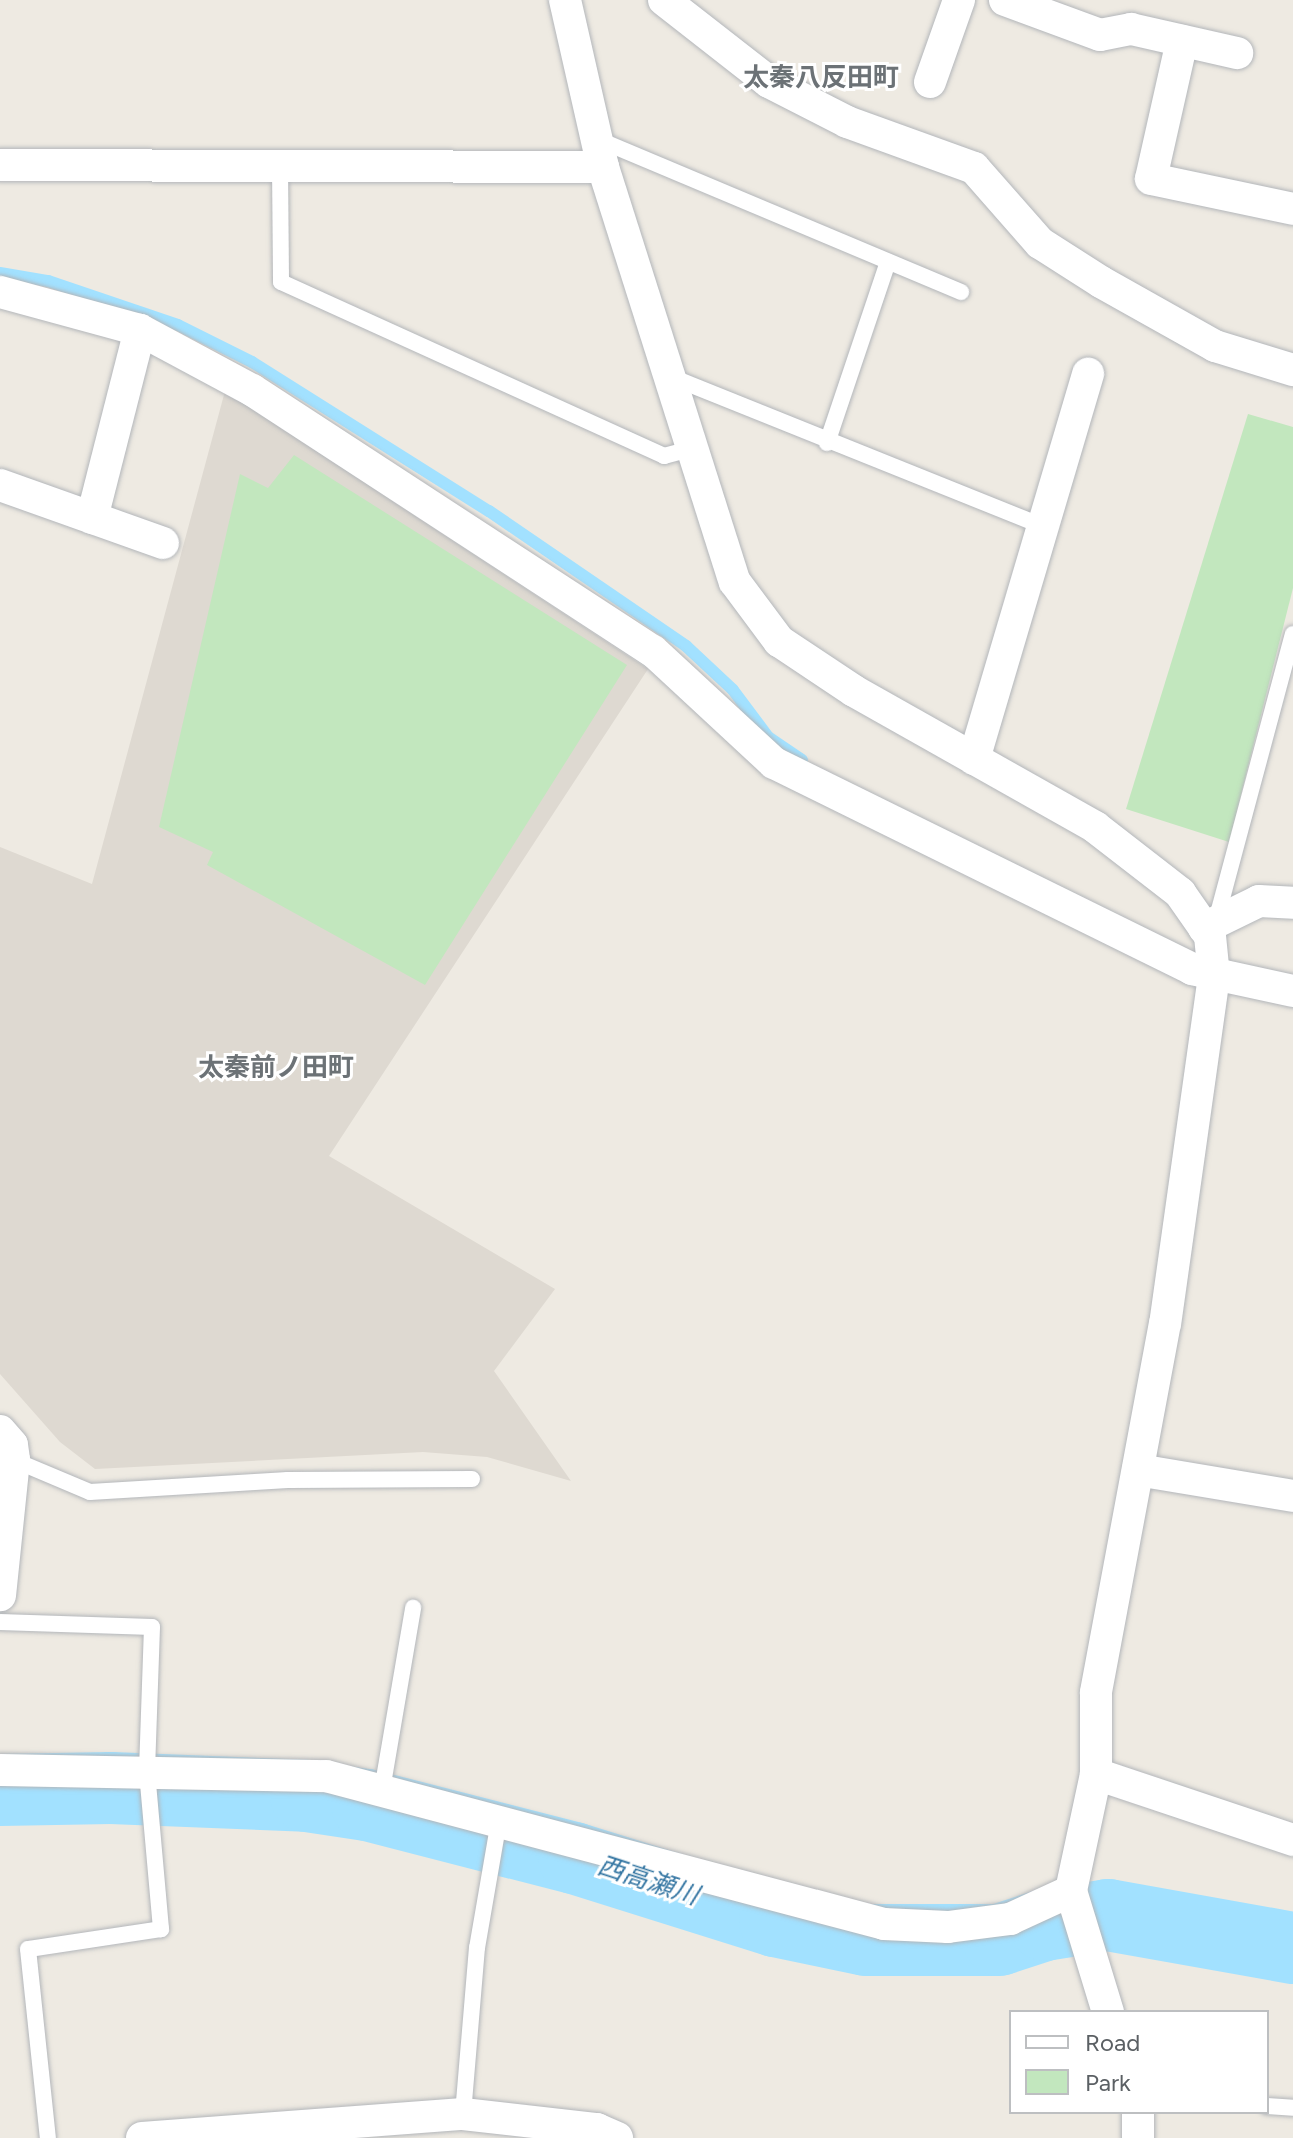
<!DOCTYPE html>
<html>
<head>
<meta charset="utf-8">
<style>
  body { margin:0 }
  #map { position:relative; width:1293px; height:2138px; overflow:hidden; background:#eeeae2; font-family:Figtree,"Noto Sans JP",sans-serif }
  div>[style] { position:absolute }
  .education>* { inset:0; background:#ded9d1 }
  .green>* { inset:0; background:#c2e7be }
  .stream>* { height:12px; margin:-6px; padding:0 6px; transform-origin:6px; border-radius:6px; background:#a2e1ff }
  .river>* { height:72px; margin:-36px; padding:0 36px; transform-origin:36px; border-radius:36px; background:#a2e1ff }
  .roads { filter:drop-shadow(0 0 2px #b3b6ba) drop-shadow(0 0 2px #b3b6ba) }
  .service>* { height:16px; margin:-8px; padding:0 8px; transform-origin:8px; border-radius:8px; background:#fff }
  .minor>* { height:32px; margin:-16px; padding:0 16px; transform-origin:16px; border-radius:16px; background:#fff }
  span { translate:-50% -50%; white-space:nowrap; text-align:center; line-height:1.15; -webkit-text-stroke:6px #fff; paint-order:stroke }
  .neighbourhood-label { font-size:26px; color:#6c7276; font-weight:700 }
  .water-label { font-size:26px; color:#3677a3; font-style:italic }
  .legend { position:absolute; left:1009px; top:2010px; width:260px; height:104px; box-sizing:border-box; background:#fff; border:2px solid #bdbfc1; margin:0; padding:10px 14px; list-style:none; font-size:24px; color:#5b6064 }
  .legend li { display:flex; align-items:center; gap:16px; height:40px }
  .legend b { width:40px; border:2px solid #bdbfc1 }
</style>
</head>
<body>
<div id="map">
  <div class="education">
    <div style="clip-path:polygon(225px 391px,648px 669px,329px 1156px,555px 1289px,494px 1371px,571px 1481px,487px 1457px,423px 1452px,95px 1469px,60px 1442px,0 1374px,0 847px,92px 884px)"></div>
  </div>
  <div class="green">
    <div style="clip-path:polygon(1248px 414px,1293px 427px,1293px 588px,1229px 842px,1126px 809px)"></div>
    <div style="clip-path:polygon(294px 455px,627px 665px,425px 985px,207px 865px,213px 852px,159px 827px,240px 474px,268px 488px)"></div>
  </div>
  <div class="stream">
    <div style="left:0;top:273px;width:49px;rotate:9.5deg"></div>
    <div style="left:48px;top:281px;width:137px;rotate:18.7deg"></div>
    <div style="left:178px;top:325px;width:83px;rotate:26.6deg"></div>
    <div style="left:252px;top:362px;width:280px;rotate:32.2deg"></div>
    <div style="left:489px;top:511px;width:239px;rotate:34.4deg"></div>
    <div style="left:686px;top:646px;width:64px;rotate:43.1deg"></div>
    <div style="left:733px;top:690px;width:59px;rotate:53.3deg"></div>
    <div style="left:768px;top:737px;width:41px;rotate:34.1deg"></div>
  </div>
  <div class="river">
    <div style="left:0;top:1790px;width:111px;rotate:-1deg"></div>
    <div style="left:111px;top:1788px;width:195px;rotate:2.3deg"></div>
    <div style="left:306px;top:1796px;width:62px;rotate:8.4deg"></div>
    <div style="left:367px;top:1805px;width:214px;rotate:14.4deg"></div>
    <div style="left:574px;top:1858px;width:211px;rotate:17.4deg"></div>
    <div style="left:775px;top:1921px;width:93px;rotate:11.8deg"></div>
    <div style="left:866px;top:1940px;width:133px"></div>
    <div style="left:999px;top:1940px;width:48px;rotate:-18.1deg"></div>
    <div style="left:1045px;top:1925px;width:64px;rotate:-9deg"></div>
    <div style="left:1108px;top:1915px;width:188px;rotate:10.1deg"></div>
  </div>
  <div class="roads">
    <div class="service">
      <div style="left:597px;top:139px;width:395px;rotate:22.8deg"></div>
      <div style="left:280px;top:165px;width:117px;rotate:89.5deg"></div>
      <div style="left:281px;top:282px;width:421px;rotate:24.4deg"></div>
      <div style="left:664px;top:456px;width:27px;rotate:-15deg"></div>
      <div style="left:669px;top:376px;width:402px;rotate:21.9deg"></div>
      <div style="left:827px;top:443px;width:191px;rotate:-71.4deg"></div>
      <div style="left:1216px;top:921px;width:297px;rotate:-75deg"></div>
      <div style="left:14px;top:1460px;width:82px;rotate:22.8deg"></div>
      <div style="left:90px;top:1492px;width:198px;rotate:-3.5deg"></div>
      <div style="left:288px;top:1480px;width:184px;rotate:-0.3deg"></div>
      <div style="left:0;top:1622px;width:152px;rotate:1.9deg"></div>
      <div style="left:152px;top:1627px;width:145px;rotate:92deg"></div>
      <div style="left:147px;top:1772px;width:158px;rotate:84.9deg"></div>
      <div style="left:161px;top:1929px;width:134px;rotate:171.4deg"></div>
      <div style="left:28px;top:1949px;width:190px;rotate:84deg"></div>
      <div style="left:382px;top:1790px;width:185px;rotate:-80.3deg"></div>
      <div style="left:1267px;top:2106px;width:26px;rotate:4deg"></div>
      <div style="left:463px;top:2114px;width:167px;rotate:-85.2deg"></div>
      <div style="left:477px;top:1948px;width:130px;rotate:-80.2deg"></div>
    </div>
    <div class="minor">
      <div style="left:565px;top:0;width:171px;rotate:77.2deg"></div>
      <div style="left:603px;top:167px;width:435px;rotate:72.4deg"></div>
      <div style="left:735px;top:582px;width:74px;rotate:53.3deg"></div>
      <div style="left:779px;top:641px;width:90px;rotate:33.7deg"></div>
      <div style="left:854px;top:691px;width:277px;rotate:29.4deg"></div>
      <div style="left:1095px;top:827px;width:108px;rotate:37.8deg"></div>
      <div style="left:1180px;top:893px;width:52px;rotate:55.1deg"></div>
      <div style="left:1210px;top:936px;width:40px;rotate:84.3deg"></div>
      <div style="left:1214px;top:976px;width:350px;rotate:98deg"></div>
      <div style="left:1165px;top:1323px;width:376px;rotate:100.6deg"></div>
      <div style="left:1096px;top:1693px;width:81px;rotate:90deg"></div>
      <div style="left:1096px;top:1774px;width:120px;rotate:102.1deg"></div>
      <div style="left:1071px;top:1891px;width:127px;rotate:73deg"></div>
      <div style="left:664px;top:0;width:133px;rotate:38deg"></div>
      <div style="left:769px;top:82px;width:88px;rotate:27.1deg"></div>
      <div style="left:847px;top:122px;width:135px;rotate:19.9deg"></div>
      <div style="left:974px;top:168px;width:100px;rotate:48.7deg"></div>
      <div style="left:1040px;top:243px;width:72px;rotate:32.6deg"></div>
      <div style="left:1101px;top:282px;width:131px;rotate:29.3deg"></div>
      <div style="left:1215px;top:346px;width:82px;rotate:17.1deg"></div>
      <div style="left:1005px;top:0;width:101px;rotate:20.2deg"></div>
      <div style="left:1100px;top:35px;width:32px;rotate:-11deg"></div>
      <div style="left:1131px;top:29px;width:109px;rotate:12.8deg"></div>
      <div style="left:1182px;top:41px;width:141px;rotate:102.7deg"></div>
      <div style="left:1151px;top:179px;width:145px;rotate:11.9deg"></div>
      <div style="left:930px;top:82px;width:87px;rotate:-70.5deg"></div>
      <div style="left:0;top:165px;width:603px;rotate:0.19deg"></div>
      <div style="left:0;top:292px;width:145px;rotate:15.2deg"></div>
      <div style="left:140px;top:330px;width:127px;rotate:28.2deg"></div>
      <div style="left:252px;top:390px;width:478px;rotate:33.1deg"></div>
      <div style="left:653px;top:651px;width:165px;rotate:42.8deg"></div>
      <div style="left:774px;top:763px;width:466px;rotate:26.2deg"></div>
      <div style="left:1192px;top:969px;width:103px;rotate:12.3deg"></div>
      <div style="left:0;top:485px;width:173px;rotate:19.6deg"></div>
      <div style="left:92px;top:518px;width:194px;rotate:-75.7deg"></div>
      <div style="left:974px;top:759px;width:402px;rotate:-73.5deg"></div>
      <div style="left:1204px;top:928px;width:61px;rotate:-26.1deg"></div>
      <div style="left:1259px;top:901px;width:34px;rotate:3deg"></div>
      <div style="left:0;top:1431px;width:18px;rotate:49deg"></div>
      <div style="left:12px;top:1445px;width:15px;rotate:82deg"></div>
      <div style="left:14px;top:1460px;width:136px;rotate:95.9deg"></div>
      <div style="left:1138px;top:1470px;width:157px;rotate:9.5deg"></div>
      <div style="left:0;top:1770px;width:326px;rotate:1.1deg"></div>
      <div style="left:326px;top:1776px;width:577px;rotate:14.85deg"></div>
      <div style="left:884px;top:1924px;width:64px;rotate:2.7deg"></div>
      <div style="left:948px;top:1927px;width:63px;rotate:-7.4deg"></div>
      <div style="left:1010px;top:1919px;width:67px;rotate:-24.7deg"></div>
      <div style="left:1096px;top:1774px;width:208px;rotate:18.5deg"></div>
      <div style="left:1138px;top:2112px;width:26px;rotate:90deg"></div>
      <div style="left:142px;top:2138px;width:322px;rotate:-4.3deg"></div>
      <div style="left:463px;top:2114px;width:135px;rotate:6.4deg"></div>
      <div style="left:597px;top:2129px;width:22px;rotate:24deg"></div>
    </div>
  </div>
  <div class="neighbourhood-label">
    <span style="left:821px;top:78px">太秦八反田町</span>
    <span style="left:276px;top:1068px">太秦前ノ田町</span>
  </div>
  <div class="water-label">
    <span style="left:648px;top:1881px;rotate:18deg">西高瀬川</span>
  </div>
  <ul class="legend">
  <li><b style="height:10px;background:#fff"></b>Road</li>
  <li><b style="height:22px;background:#c2e7be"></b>Park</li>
  </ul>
</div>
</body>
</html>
